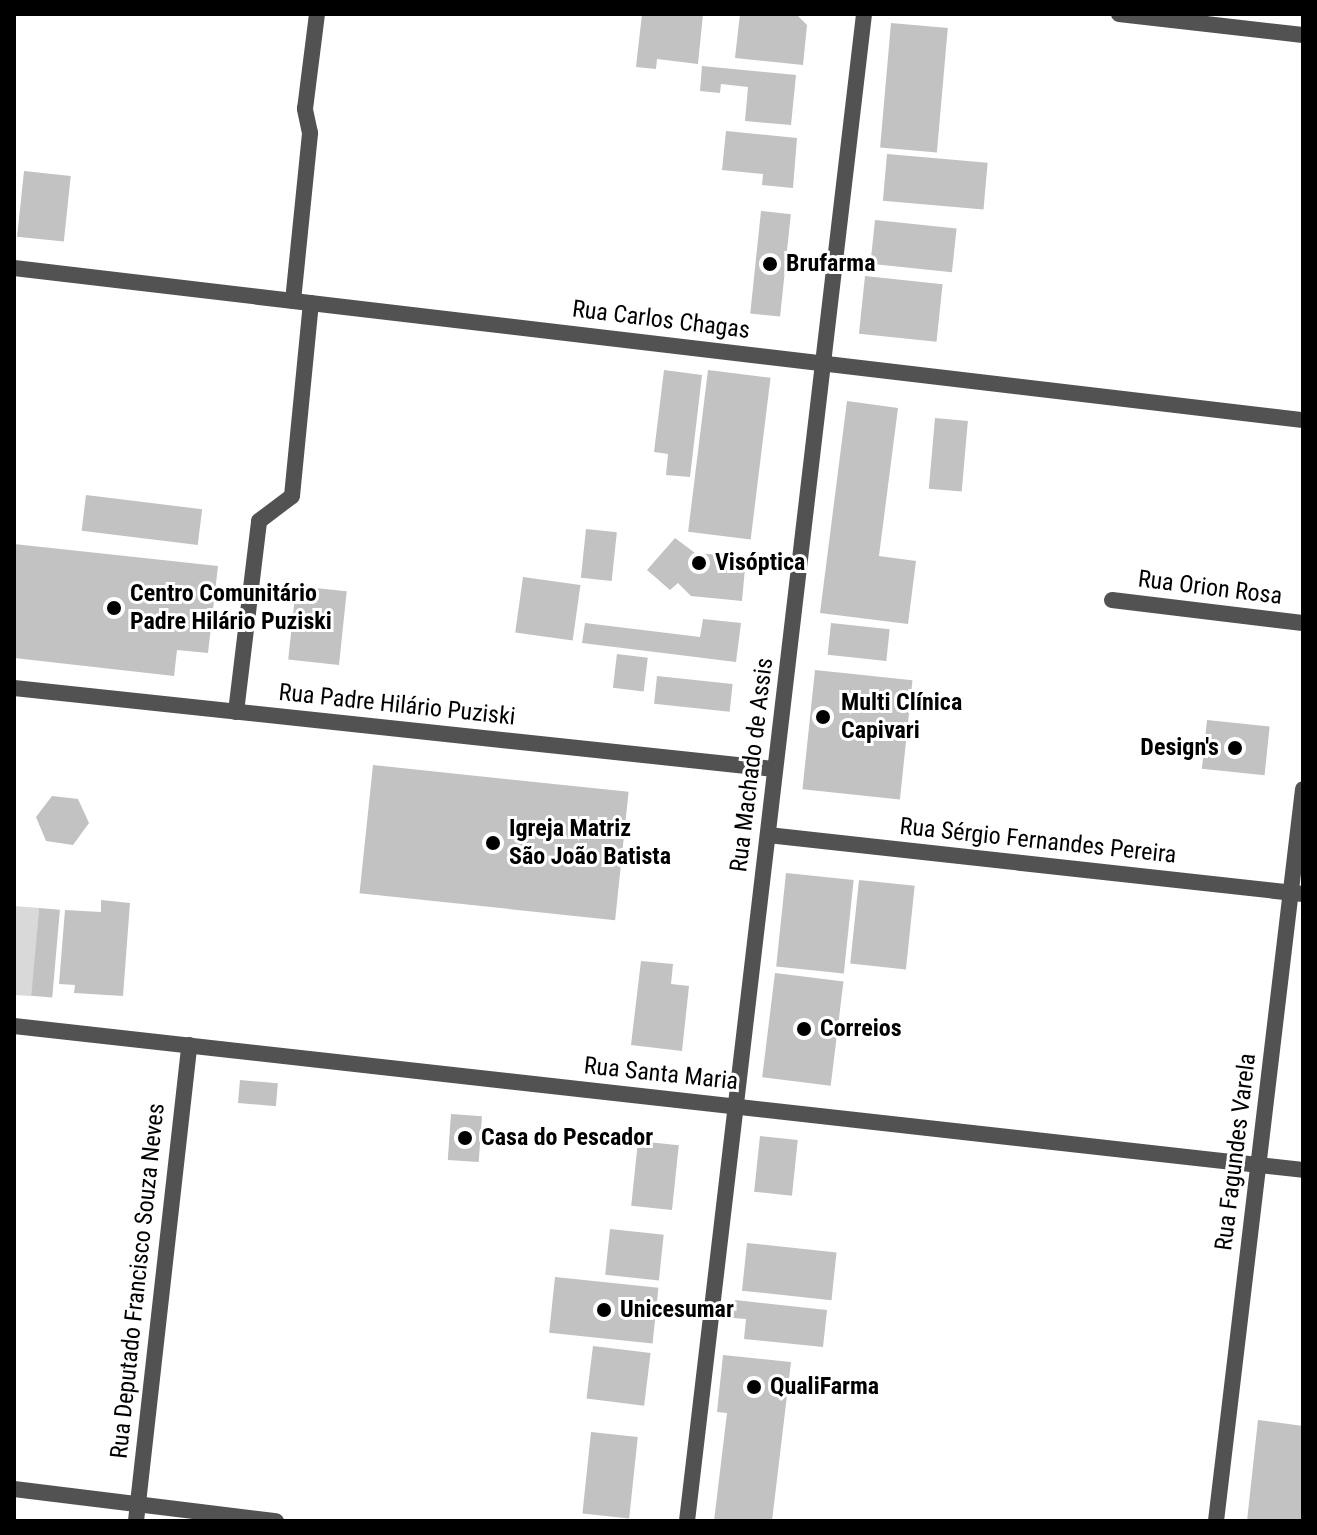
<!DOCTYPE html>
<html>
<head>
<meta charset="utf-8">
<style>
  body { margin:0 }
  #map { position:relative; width:1317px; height:1535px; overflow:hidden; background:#fff; font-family:"Roboto Condensed",sans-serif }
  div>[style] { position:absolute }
  .green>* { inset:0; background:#d9d9d9 }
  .building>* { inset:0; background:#c2c2c2; transform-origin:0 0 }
  .street>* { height:16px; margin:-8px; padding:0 8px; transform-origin:8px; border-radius:8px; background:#525252 }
  .dots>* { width:22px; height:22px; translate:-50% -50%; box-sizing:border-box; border:4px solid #fff; border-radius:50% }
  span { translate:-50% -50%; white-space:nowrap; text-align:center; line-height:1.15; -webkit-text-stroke:6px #fff; paint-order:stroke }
  .poi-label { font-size:24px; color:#000; font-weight:700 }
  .left { translate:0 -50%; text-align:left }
  .right { translate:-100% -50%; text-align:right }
  .street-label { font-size:24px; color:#000 }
  .frame { position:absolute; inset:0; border:16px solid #000; pointer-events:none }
</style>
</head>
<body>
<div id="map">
  <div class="green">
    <div style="clip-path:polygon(14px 906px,39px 908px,32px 996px,14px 995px)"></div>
  </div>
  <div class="building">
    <div style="clip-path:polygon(642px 14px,703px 14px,698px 64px,657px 59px,656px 69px,636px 67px)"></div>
    <div style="clip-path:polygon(740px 14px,798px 16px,807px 25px,803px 65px,735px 58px)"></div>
    <div style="left:891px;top:23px;width:57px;height:125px;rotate:5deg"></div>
    <div style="clip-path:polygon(702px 66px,796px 75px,791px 125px,745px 121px,748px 87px,721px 84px,720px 93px,700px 91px)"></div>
    <div style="clip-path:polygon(726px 131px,797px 138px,793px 188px,762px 185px,763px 174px,722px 170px)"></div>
    <div style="left:887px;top:154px;width:101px;height:47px;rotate:5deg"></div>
    <div style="left:24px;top:171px;width:47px;height:66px;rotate:6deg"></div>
    <div style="left:761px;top:211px;width:30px;height:103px;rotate:6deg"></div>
    <div style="left:875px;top:220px;width:82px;height:44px;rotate:6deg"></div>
    <div style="left:865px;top:276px;width:78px;height:58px;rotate:6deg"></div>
    <div style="clip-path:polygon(664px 370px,702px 375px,690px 477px,666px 475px,668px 454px,654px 452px)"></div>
    <div style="left:708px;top:370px;width:63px;height:163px;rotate:7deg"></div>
    <div style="clip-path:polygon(847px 401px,898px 408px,879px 556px,916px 561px,908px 624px,820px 613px)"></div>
    <div style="left:935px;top:418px;width:33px;height:71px;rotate:5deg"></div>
    <div style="left:86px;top:495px;width:117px;height:36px;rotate:7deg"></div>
    <div style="left:586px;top:529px;width:31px;height:49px;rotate:6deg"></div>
    <div style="clip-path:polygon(675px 538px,695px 553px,746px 557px,742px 601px,691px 596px,678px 583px,670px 590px,647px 570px)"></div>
    <div style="clip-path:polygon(14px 544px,218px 566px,208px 653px,177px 650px,174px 676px,14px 658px)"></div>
    <div style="left:523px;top:577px;width:58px;height:56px;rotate:8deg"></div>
    <div style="left:296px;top:586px;width:51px;height:74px;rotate:6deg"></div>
    <div style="clip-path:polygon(703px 619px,741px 623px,736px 662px,582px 643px,585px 623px,700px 637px)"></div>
    <div style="left:831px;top:623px;width:59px;height:32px;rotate:6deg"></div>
    <div style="left:617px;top:654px;width:31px;height:34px;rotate:7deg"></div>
    <div style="left:815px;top:670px;width:98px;height:120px;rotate:6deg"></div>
    <div style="left:657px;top:676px;width:76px;height:28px;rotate:6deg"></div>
    <div style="left:1207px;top:720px;width:63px;height:49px;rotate:6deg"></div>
    <div style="left:373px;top:765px;width:257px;height:129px;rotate:6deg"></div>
    <div style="clip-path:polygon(52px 796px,78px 799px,89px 823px,73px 845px,46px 841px,36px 817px)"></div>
    <div style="left:786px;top:873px;width:68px;height:94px;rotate:6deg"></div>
    <div style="left:859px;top:880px;width:56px;height:84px;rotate:6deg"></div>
    <div style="clip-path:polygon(101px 900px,130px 903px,123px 996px,74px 993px,75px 985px,59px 984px,65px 910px,101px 912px)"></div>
    <div style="left:39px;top:908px;width:21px;height:88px;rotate:5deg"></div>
    <div style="clip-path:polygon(641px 961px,673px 964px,671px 984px,689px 986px,682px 1051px,631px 1045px)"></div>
    <div style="left:775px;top:973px;width:69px;height:105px;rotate:7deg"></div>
    <div style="left:240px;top:1080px;width:38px;height:23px;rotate:5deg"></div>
    <div style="left:451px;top:1114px;width:31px;height:46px;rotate:4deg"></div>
    <div style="left:760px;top:1136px;width:38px;height:56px;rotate:6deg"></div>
    <div style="left:638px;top:1141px;width:41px;height:65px;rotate:6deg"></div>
    <div style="left:610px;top:1229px;width:54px;height:46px;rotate:6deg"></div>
    <div style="left:747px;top:1243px;width:90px;height:48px;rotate:6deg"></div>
    <div style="left:555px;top:1277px;width:104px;height:56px;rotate:6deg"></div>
    <div style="clip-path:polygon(735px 1300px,827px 1310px,823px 1347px,744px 1339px,746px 1319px,733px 1318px)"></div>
    <div style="left:593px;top:1346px;width:58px;height:53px;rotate:7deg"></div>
    <div style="clip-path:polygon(723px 1355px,791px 1362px,772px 1521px,714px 1521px,727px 1413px,717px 1412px)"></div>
    <div style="clip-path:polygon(1258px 1420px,1303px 1426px,1303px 1521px,1247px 1521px)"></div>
    <div style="left:591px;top:1432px;width:47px;height:82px;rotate:6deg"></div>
  </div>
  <div class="street">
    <div style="left:1119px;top:14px;width:185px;rotate:6.5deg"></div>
    <div style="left:14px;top:268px;width:1298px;rotate:6.73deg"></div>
    <div style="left:293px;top:301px;width:169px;rotate:-84.2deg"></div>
    <div style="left:310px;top:133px;width:25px;rotate:-102deg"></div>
    <div style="left:305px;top:109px;width:96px;rotate:-82.8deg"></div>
    <div style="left:1112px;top:600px;width:192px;rotate:6.9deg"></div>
    <div style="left:14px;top:688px;width:765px;rotate:6.08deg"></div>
    <div style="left:236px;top:712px;width:192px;rotate:-83.1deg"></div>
    <div style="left:259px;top:521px;width:41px;rotate:-37.1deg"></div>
    <div style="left:292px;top:496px;width:194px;rotate:-84.4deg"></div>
    <div style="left:768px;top:835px;width:538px;rotate:6.29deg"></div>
    <div style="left:14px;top:1026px;width:1297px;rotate:6.37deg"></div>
    <div style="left:14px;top:1489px;width:264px;rotate:7deg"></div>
    <div style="left:136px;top:1521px;width:479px;rotate:-83.6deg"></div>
    <div style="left:687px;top:1521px;width:1517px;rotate:-83.3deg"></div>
    <div style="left:1216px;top:1521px;width:737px;rotate:-83.22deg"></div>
  </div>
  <div class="dots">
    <div style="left:770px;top:264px;background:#000"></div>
    <div style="left:699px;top:563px;background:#000"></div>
    <div style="left:114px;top:608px;background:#000"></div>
    <div style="left:823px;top:717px;background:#000"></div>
    <div style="left:1235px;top:748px;background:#000"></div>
    <div style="left:493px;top:843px;background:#000"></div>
    <div style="left:804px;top:1029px;background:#000"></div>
    <div style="left:465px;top:1138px;background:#000"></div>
    <div style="left:604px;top:1310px;background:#000"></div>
    <div style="left:754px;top:1387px;background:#000"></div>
  </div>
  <div class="poi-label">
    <span class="left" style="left:786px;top:264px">Brufarma</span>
    <span class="left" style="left:715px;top:563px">Visóptica</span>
    <span class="left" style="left:130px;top:608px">Centro Comunitário<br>Padre Hilário Puziski</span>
    <span class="left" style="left:841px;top:717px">Multi Clínica<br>Capivari</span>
    <span class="right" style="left:1219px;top:748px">Design's</span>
    <span class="left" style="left:509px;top:843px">Igreja Matriz<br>São João Batista</span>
    <span class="left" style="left:820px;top:1029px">Correios</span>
    <span class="left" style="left:481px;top:1138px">Casa do Pescador</span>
    <span class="left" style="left:620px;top:1310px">Unicesumar</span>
    <span class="left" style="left:770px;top:1387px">QualiFarma</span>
  </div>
  <div class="street-label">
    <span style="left:661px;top:320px;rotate:7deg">Rua Carlos Chagas</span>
    <span style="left:1210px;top:588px;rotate:7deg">Rua Orion Rosa</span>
    <span style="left:397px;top:705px;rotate:6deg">Rua Padre Hilário Puziski</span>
    <span style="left:752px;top:765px;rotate:-83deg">Rua Machado de Assis</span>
    <span style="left:1038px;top:841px;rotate:6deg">Rua Sérgio Fernandes Pereira</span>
    <span style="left:661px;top:1074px;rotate:6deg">Rua Santa Maria</span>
    <span style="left:1236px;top:1152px;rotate:-83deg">Rua Fagundes Varela</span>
    <span style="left:138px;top:1281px;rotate:-84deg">Rua Deputado Francisco Souza Neves</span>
  </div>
  <div class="frame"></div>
</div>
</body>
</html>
